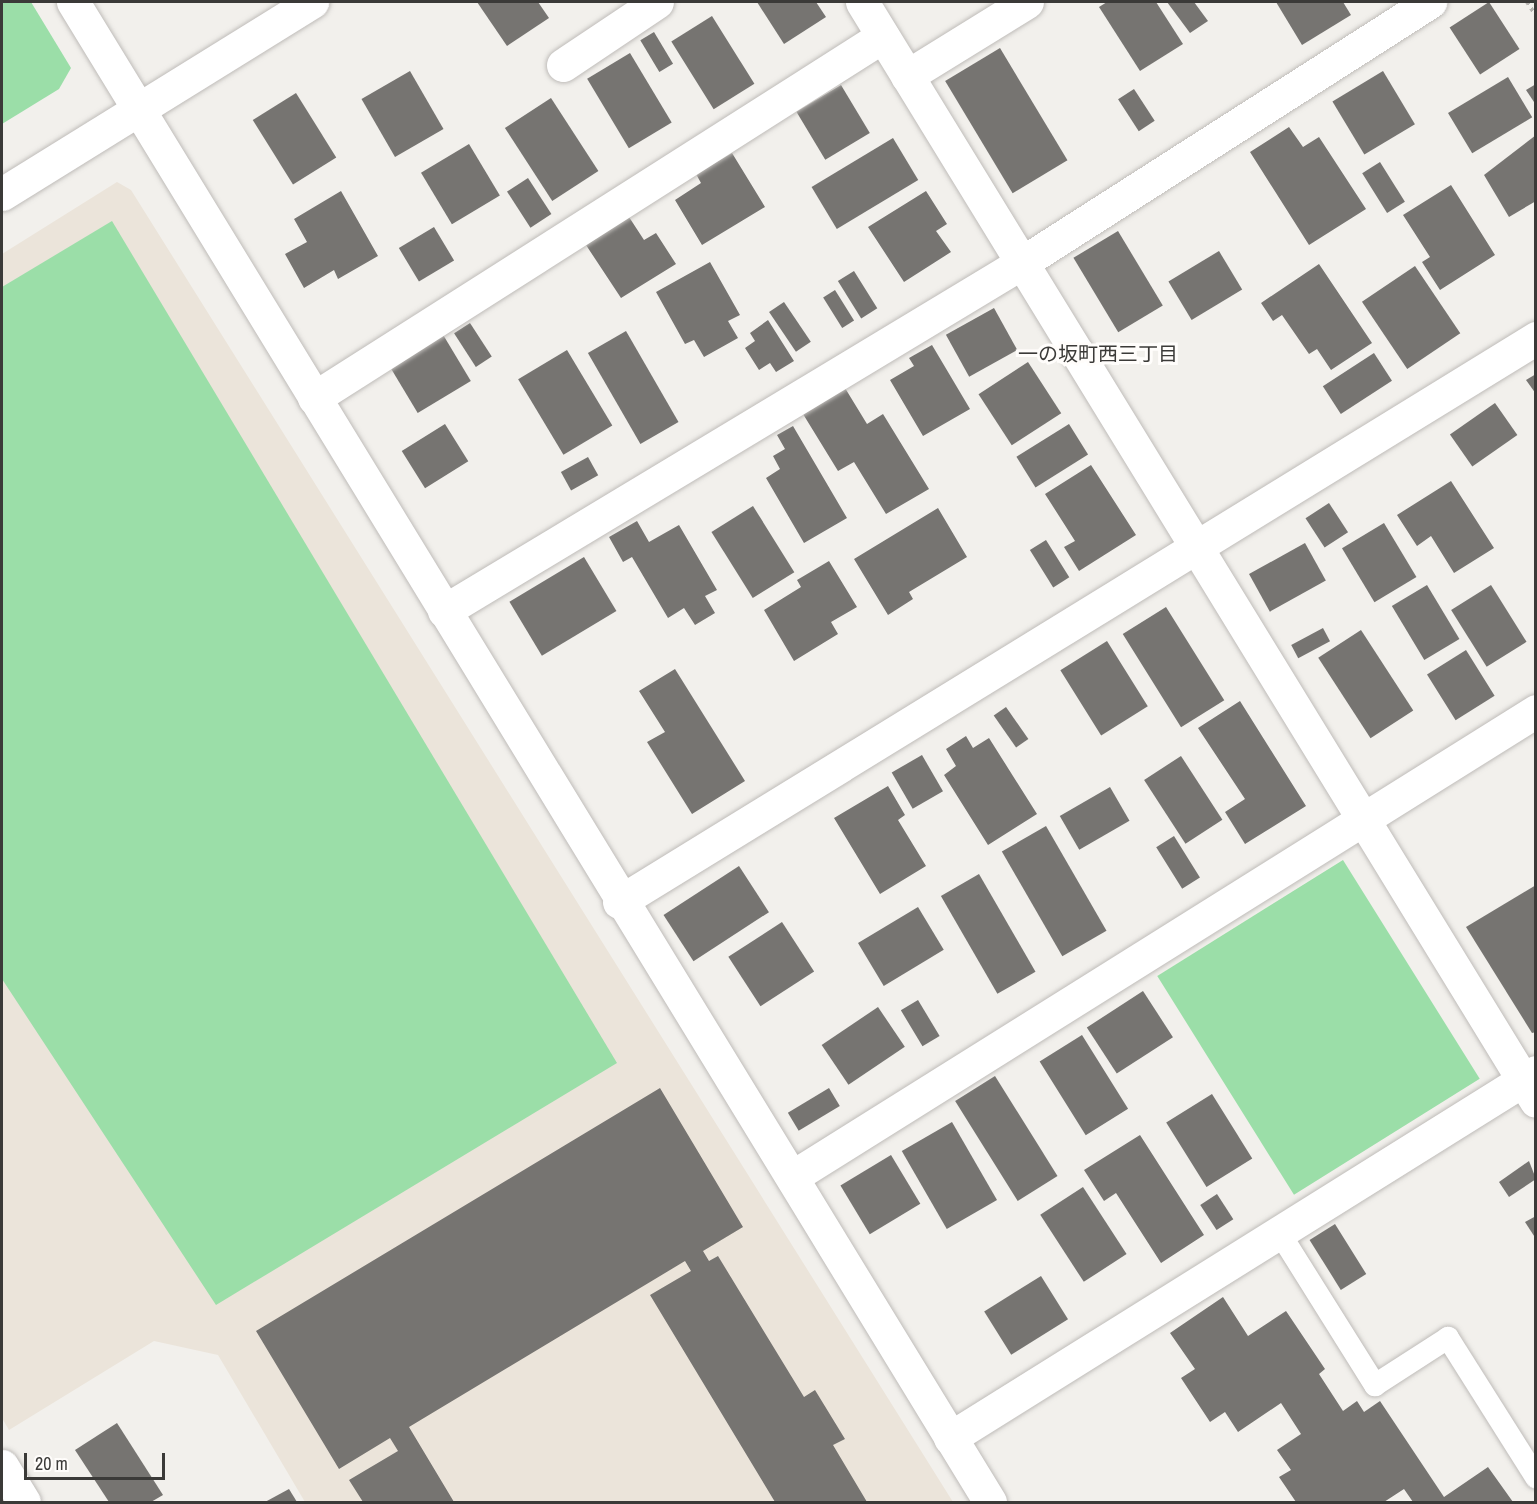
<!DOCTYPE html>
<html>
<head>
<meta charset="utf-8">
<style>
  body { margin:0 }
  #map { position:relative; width:1537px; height:1504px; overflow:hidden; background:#f2f0ec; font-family:"Archivo Narrow","Noto Sans JP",sans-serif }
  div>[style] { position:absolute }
  .built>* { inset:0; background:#ebe4da }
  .green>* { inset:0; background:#9bdea8; transform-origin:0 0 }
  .building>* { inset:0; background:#767471; transform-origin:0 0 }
  .path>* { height:4px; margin-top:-2px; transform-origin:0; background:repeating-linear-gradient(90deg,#b5b3b0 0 3px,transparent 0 7.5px) }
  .roads { filter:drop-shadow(0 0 2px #bfbcb9) drop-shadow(0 0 2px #bfbcb9) }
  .service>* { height:22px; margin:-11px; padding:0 11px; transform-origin:11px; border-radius:11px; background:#fff }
  .minor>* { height:33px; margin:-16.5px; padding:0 16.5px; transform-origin:16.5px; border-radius:16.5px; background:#fff }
  .tertiary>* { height:33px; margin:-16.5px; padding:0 16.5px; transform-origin:16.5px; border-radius:16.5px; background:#fff }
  span { translate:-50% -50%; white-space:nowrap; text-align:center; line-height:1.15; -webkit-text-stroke:6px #fffdfb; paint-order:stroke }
  .neighbourhood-label { font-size:20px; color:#3b3a38 }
  .frame { position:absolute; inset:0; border:3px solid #3b3a38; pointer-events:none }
  .scale { position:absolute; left:24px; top:1453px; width:141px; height:27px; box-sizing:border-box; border:3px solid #3b3a38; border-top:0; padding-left:8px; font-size:18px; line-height:21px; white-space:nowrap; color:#3b3a38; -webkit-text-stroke:4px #fffdfb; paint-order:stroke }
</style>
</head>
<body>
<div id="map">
  <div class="built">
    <div style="clip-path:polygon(117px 182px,131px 190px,953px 1502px,305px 1502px,218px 1355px,154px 1341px,9px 1430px,2px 1418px,2px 254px)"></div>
  </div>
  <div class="green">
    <div style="clip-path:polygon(2px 2px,31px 2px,71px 68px,59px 89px,2px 124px)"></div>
    <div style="clip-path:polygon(112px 221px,617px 1063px,216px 1305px,2px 979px,2px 287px)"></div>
    <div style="left:1343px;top:860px;width:258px;height:219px;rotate:58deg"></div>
  </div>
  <div class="building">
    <div style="clip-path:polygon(477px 2px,538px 2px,549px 18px,507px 46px)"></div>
    <div style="clip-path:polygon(757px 2px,816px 2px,826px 17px,784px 44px)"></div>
    <div style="clip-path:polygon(1107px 2px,1156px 2px,1183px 44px,1140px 71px,1099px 7px)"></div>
    <div style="clip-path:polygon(1167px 2px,1194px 2px,1208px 21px,1190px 33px)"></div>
    <div style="clip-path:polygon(1276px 2px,1343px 2px,1351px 15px,1302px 45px)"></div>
    <div style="left:1489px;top:2px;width:56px;height:47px;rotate:57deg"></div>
    <div style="left:712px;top:16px;width:80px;height:48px;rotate:58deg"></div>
    <div style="left:654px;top:32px;width:37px;height:16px;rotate:59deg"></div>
    <div style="left:1000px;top:48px;width:131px;height:64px;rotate:59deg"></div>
    <div style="left:630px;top:53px;width:81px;height:50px;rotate:59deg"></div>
    <div style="left:410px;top:71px;width:67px;height:56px;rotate:60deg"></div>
    <div style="left:1383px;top:71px;width:62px;height:59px;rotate:59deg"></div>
    <div style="left:1508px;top:77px;width:47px;height:70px;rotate:59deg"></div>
    <div style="clip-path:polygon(1536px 84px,1536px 105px,1526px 90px)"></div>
    <div style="left:841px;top:85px;width:56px;height:52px;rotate:59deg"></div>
    <div style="left:1134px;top:89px;width:38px;height:19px;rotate:57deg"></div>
    <div style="left:296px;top:93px;width:76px;height:51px;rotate:58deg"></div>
    <div style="left:551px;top:98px;width:87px;height:55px;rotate:57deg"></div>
    <div style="clip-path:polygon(1289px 127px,1303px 147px,1319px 137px,1366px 209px,1309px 245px,1250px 152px)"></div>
    <div style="clip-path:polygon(1536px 135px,1536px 201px,1509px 217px,1484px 175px)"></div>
    <div style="left:893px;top:138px;width:49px;height:95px;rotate:59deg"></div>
    <div style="left:469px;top:144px;width:60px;height:56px;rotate:59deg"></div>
    <div style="clip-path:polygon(732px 153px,765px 207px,702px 245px,675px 200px,701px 183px,696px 174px)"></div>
    <div style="left:1380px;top:162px;width:47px;height:21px;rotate:58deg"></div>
    <div style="left:528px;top:178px;width:43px;height:25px;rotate:57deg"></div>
    <div style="clip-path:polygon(1451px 185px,1495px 255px,1440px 290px,1422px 262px,1430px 257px,1403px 215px)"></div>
    <div style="clip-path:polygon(341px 191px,378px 256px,338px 279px,334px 270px,304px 288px,285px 254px,307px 242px,294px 219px)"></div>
    <div style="clip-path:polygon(926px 191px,947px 224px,936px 231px,951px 252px,904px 282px,868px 227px)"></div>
    <div style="clip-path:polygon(629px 217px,644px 240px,656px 233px,676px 264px,621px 298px,586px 245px)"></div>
    <div style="left:434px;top:227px;width:39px;height:41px;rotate:59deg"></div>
    <div style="left:1118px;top:231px;width:87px;height:52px;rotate:59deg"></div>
    <div style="left:1219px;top:251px;width:45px;height:59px;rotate:59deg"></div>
    <div style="clip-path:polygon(710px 262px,740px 315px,728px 321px,738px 338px,704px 357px,694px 340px,685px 344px,656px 292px)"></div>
    <div style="clip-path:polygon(1319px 264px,1372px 343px,1331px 370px,1317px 349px,1309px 354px,1282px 315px,1273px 321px,1261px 303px)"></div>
    <div style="left:1415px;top:266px;width:81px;height:64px;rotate:56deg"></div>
    <div style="left:854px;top:271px;width:44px;height:19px;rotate:58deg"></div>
    <div style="left:835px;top:290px;width:36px;height:14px;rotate:58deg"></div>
    <div style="left:784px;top:302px;width:48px;height:18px;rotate:56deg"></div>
    <div style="left:994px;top:308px;width:48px;height:55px;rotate:61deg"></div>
    <div style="clip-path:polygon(768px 320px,794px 361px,776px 372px,770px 363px,759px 370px,745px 348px,755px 341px,750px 333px)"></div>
    <div style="left:470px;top:323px;width:40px;height:19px;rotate:57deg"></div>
    <div style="left:626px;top:331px;width:105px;height:44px;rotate:60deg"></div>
    <div style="left:442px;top:333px;width:56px;height:62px;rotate:59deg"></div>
    <div style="clip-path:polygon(932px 345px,970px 409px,923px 436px,890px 380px,914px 366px,909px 358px)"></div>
    <div style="left:567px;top:350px;width:88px;height:57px;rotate:59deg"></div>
    <div style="left:1374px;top:353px;width:33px;height:61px;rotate:57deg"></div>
    <div style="left:1028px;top:362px;width:61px;height:59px;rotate:57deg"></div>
    <div style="clip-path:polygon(1536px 374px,1536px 394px,1526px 380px)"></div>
    <div style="clip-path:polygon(845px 388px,867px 424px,883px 414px,929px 489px,886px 514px,854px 462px,838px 471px,803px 414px)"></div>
    <div style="left:1495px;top:403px;width:39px;height:55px;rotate:55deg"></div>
    <div style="left:445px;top:424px;width:44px;height:51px;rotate:58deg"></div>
    <div style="left:1069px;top:424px;width:36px;height:62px;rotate:58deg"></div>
    <div style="clip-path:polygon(793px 426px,847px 518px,804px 543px,766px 478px,780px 469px,773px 456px,785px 449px,777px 435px)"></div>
    <div style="left:588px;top:457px;width:21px;height:31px;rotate:61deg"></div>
    <div style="clip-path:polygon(1091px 465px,1136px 535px,1079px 571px,1064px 547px,1075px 541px,1045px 494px)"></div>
    <div style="clip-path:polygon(1451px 481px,1494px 548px,1454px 573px,1431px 536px,1417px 546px,1397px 515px)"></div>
    <div style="left:1329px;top:503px;width:35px;height:28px;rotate:57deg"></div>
    <div style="left:753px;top:506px;width:78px;height:49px;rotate:58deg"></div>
    <div style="clip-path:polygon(938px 508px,967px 557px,909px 592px,913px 599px,888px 615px,854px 559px)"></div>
    <div style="clip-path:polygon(637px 521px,649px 542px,679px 525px,717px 590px,705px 596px,715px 613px,695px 625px,684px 608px,668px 618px,632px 557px,623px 562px,609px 537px)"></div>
    <div style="left:1384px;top:523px;width:63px;height:49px;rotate:59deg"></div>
    <div style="left:1046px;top:540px;width:44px;height:19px;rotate:58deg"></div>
    <div style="left:1305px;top:543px;width:43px;height:64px;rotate:61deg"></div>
    <div style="left:584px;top:557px;width:63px;height:87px;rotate:59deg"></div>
    <div style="clip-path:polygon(829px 561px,857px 607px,831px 622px,838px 634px,794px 661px,764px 610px,801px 587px,797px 580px)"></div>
    <div style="left:1427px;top:585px;width:63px;height:41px;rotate:59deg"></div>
    <div style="left:1491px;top:585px;width:67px;height:47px;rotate:58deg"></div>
    <div style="left:1166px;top:607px;width:110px;height:51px;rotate:58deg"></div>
    <div style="left:1323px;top:628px;width:15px;height:36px;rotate:62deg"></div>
    <div style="left:1361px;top:630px;width:96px;height:51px;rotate:57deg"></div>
    <div style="left:1107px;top:641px;width:77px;height:55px;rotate:58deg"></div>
    <div style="left:1466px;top:650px;width:54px;height:46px;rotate:58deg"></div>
    <div style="clip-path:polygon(675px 669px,745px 781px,692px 814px,647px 742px,665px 732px,639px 691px)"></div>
    <div style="clip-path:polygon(1240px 701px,1306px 806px,1245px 844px,1225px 812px,1245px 799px,1198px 728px)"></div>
    <div style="left:1006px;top:707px;width:39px;height:15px;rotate:55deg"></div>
    <div style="clip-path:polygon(966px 736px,973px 748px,989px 738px,1037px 814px,988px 845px,944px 775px,956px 766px,946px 749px)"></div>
    <div style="left:922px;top:755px;width:42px;height:35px;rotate:60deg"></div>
    <div style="left:1181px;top:756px;width:76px;height:44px;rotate:57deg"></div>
    <div style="clip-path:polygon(888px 786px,905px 815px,898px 820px,926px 866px,880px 894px,834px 818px)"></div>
    <div style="left:1110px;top:787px;width:39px;height:58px;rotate:60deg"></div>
    <div style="left:1046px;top:826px;width:121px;height:51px;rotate:60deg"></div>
    <div style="left:1174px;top:836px;width:49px;height:21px;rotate:58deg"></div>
    <div style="left:739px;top:866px;width:55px;height:90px;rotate:57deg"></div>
    <div style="left:979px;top:874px;width:113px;height:44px;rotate:60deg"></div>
    <div style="clip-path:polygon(1536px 885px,1536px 1032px,1532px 1033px,1466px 927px)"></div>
    <div style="left:918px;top:907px;width:50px;height:70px;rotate:59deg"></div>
    <div style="left:782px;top:922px;width:59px;height:64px;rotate:57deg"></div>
    <div style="left:1143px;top:991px;width:55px;height:67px;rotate:57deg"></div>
    <div style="left:918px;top:1000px;width:42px;height:20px;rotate:59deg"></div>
    <div style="left:878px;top:1007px;width:48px;height:68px;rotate:56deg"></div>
    <div style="left:1082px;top:1035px;width:87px;height:50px;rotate:58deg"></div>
    <div style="left:995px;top:1076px;width:118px;height:47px;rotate:58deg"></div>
    <div style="clip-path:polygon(660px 1088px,743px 1227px,703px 1251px,709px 1261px,718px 1256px,804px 1397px,815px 1390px,845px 1439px,833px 1445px,867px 1502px,775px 1502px,650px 1295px,691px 1271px,685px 1261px,409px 1427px,454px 1502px,363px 1502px,349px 1480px,398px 1451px,390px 1438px,339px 1469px,256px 1331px)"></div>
    <div style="left:829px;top:1088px;width:21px;height:48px;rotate:59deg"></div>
    <div style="left:1212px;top:1094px;width:76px;height:54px;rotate:58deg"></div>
    <div style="left:952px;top:1122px;width:90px;height:58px;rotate:60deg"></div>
    <div style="clip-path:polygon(1140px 1135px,1204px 1235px,1161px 1263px,1116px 1193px,1104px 1201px,1084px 1170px)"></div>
    <div style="left:891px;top:1155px;width:57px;height:59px;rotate:59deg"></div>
    <div style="clip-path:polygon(1529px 1161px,1536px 1179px,1509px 1197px,1499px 1182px)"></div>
    <div style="left:1083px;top:1187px;width:80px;height:51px;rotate:57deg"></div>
    <div style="left:1217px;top:1194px;width:30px;height:20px;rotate:57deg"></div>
    <div style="clip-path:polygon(1536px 1216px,1536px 1239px,1525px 1222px)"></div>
    <div style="left:1335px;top:1224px;width:59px;height:30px;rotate:58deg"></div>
    <div style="left:1041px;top:1276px;width:51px;height:67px;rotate:58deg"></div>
    <div style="clip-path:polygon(1223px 1297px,1248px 1336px,1286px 1311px,1325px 1369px,1319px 1374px,1343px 1411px,1357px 1401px,1364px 1412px,1380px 1401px,1444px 1497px,1488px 1467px,1513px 1502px,1413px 1502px,1404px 1489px,1384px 1502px,1296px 1502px,1279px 1477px,1291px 1470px,1277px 1450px,1301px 1434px,1281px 1403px,1238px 1432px,1225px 1412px,1210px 1422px,1181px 1378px,1195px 1369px,1170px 1333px)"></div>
    <div style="clip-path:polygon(117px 1423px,163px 1495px,151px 1502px,109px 1502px,75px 1450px)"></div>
    <div style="clip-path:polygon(289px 1489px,297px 1502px,265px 1502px)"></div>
  </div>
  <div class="path">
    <div style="left:1527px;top:2px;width:17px;rotate:57deg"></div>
  </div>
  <div class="roads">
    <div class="service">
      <div style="left:1279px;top:1232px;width:181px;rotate:57.9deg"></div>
      <div style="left:1375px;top:1385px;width:87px;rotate:-32.8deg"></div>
      <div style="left:1448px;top:1338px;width:165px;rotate:57.7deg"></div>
    </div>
    <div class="minor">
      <div style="left:73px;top:2px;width:1758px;rotate:58.56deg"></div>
      <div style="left:862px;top:2px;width:1289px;rotate:58.48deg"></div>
      <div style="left:563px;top:65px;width:113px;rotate:-33.8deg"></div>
      <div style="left:907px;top:76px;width:141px;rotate:-31.7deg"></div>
      <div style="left:314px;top:398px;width:674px;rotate:-32.46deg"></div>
      <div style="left:444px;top:611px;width:672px;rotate:-31.07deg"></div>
      <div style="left:1020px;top:264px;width:487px;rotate:-32.6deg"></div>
      <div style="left:619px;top:902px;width:1077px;rotate:-31.59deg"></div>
      <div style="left:792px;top:1177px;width:878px;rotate:-32.06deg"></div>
      <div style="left:950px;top:1438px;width:691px;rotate:-31.99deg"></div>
      <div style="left:2px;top:1466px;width:42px;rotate:58.6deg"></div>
    </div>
    <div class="tertiary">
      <div style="left:2px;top:194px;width:365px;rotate:-31.8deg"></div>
    </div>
  </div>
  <div class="neighbourhood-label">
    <span style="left:1098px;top:353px">一の坂町西三丁目</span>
  </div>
  <div class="frame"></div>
  <div class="scale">20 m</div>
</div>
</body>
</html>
